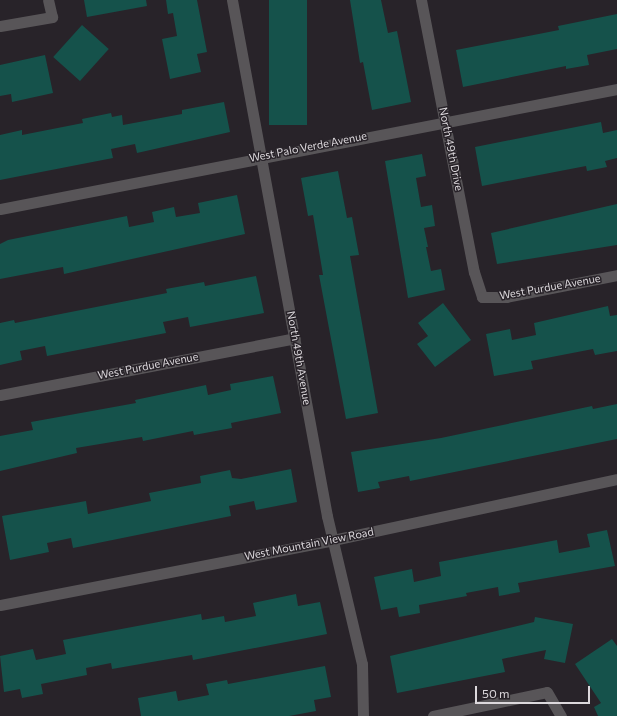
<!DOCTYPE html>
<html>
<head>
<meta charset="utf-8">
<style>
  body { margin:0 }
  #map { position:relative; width:617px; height:716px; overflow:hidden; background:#282329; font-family:Commissioner,sans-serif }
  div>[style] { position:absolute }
  .building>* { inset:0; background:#15524b; transform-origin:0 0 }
  .minor>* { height:11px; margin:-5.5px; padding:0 5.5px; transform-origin:5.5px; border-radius:5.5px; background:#585558 }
  .tertiary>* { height:11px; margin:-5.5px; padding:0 5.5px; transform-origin:5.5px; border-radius:5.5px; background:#585558 }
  span { translate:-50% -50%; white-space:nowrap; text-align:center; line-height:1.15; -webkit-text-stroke:3px #282329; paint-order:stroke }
  .street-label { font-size:11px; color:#dcd8dc }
  .scale { position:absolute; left:475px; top:686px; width:115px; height:18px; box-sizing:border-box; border:2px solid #dcd8dc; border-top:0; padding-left:5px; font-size:12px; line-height:14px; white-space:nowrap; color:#dcd8dc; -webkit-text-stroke:3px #282329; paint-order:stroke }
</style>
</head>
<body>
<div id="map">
  <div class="building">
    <div style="clip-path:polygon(84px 0,146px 0,147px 6px,87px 17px)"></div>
    <div style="clip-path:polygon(166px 0,197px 0,207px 52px,197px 54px,201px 72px,170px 79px,162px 39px,177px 36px,173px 13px,168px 14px)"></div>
    <div style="left:269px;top:0;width:38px;height:125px"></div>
    <div style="clip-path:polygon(350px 0,381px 0,388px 33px,397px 31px,411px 102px,372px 110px,363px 62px,360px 63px)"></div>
    <div style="clip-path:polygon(617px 14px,617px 49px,587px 55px,589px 65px,566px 69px,566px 66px,463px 87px,456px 50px,559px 30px,558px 26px)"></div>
    <div style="left:82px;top:25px;width:36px;height:43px;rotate:42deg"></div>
    <div style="clip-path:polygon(45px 55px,53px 93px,12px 102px,11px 94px,0 96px,0 65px)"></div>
    <div style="clip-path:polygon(224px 102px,230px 132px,137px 153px,135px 144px,111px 149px,113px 158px,0 180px,0 135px,22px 130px,22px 135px,83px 123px,82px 119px,111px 113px,112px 117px,122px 115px,123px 125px,182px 114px,182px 110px)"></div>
    <div style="clip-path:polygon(601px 122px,603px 133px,617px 130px,617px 158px,605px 161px,607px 167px,587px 171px,586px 166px,482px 186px,475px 147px)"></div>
    <div style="clip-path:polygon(422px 154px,426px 176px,416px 178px,421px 207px,432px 205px,435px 226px,424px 228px,428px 247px,426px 247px,431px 271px,441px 269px,445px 290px,408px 298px,385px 161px)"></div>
    <div style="clip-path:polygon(338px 171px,347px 218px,352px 217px,359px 255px,350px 256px,378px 413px,346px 419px,319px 275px,323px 275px,313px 215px,308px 216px,301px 178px)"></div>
    <div style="clip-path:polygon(237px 195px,245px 234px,64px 274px,63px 267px,0 279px,0 244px,8px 240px,127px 216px,129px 227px,154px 222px,152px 212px,174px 207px,176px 217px,200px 213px,198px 203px)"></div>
    <div style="clip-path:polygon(617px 204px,617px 245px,497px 264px,491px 233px)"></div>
    <div style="clip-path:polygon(256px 276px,264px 313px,190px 327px,188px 317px,163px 322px,166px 333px,47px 356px,45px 346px,20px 351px,22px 360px,0 365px,0 323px,14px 320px,15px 323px,167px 293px,166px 289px,204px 282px,205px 286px)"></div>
    <div style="clip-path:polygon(443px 303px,471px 340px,435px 367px,417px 344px,428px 336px,418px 323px)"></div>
    <div style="clip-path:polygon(608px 306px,610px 316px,617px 315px,617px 351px,595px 355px,593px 349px,531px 361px,533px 369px,494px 376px,486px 334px,510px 329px,512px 340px,536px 335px,534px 323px)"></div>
    <div style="clip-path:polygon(273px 376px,281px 413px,231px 423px,232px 428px,194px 435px,193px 431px,143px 441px,142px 437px,76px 448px,77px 453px,0 471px,0 436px,33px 430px,31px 422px,136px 403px,135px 400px,206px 385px,208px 395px,231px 390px,230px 384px)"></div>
    <div style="clip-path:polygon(617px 404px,617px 439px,410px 481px,409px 476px,378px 482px,380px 488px,358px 492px,351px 452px,441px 438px,592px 406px,593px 409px)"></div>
    <div style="clip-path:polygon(291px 469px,297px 502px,256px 510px,254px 501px,229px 506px,231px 516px,73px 548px,71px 538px,47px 543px,49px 552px,10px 560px,2px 516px,86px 501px,88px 514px,151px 501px,149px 493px,201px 483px,200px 476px,230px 470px,232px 478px,241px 479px)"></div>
    <div style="clip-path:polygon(607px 530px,615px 566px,518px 583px,520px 592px,499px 596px,498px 587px,466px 593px,467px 596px,419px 605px,420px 613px,399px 617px,397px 607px,381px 610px,374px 577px,412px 569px,414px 582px,441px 576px,439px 562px,557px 540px,559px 553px,590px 547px,587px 534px)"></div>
    <div style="clip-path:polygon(296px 594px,298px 606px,320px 602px,327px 634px,193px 660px,192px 655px,112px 669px,111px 663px,86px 668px,87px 675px,41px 684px,43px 694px,22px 698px,20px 689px,4px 692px,0 656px,33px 649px,36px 660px,66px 654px,63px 640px,201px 614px,202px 620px,224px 616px,225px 622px,256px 616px,253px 603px)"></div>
    <div style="clip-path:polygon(535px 617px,573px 624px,565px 663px,544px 659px,546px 650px,502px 659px,505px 672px,397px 693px,390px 656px,534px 622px)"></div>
    <div style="clip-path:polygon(612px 639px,617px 646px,617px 716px,598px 716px,594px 707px,601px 703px,575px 664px)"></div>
    <div style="clip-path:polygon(325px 666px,331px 697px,314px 700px,316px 711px,289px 716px,141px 716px,138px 698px,176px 691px,178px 701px,209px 695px,206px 684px,227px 680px,228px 684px)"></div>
  </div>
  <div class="minor">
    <div style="left:232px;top:0;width:525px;rotate:79.57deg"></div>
    <div style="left:327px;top:516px;width:152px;rotate:76.7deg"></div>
    <div style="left:362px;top:664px;width:52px;rotate:88.9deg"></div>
    <div style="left:421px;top:0;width:277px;rotate:79deg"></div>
    <div style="left:474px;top:272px;width:26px;rotate:72deg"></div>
    <div style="left:482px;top:297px;width:24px"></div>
    <div style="left:506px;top:297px;width:113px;rotate:-11.2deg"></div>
    <div style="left:0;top:26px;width:53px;rotate:-9.8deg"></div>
    <div style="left:52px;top:17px;width:17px;rotate:-103deg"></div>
    <div style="left:0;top:209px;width:629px;rotate:-11.01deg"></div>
    <div style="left:0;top:395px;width:300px;rotate:-10.9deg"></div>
    <div style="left:433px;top:716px;width:116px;rotate:-11.9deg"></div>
    <div style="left:547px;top:692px;width:28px;rotate:60deg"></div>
  </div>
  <div class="tertiary">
    <div style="left:0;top:605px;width:339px;rotate:-11deg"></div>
    <div style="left:333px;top:540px;width:290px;rotate:-12.1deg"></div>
  </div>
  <div class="street-label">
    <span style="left:308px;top:147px;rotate:-11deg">West Palo Verde Avenue</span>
    <span style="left:451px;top:149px;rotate:79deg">North 49th Drive</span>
    <span style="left:550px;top:287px;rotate:-10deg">West Purdue Avenue</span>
    <span style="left:299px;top:358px;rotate:80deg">North 49th Avenue</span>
    <span style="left:148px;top:366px;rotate:-11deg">West Purdue Avenue</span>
    <span style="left:309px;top:544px;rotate:-11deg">West Mountain View Road</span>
  </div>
  <div class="scale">50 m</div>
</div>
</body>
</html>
